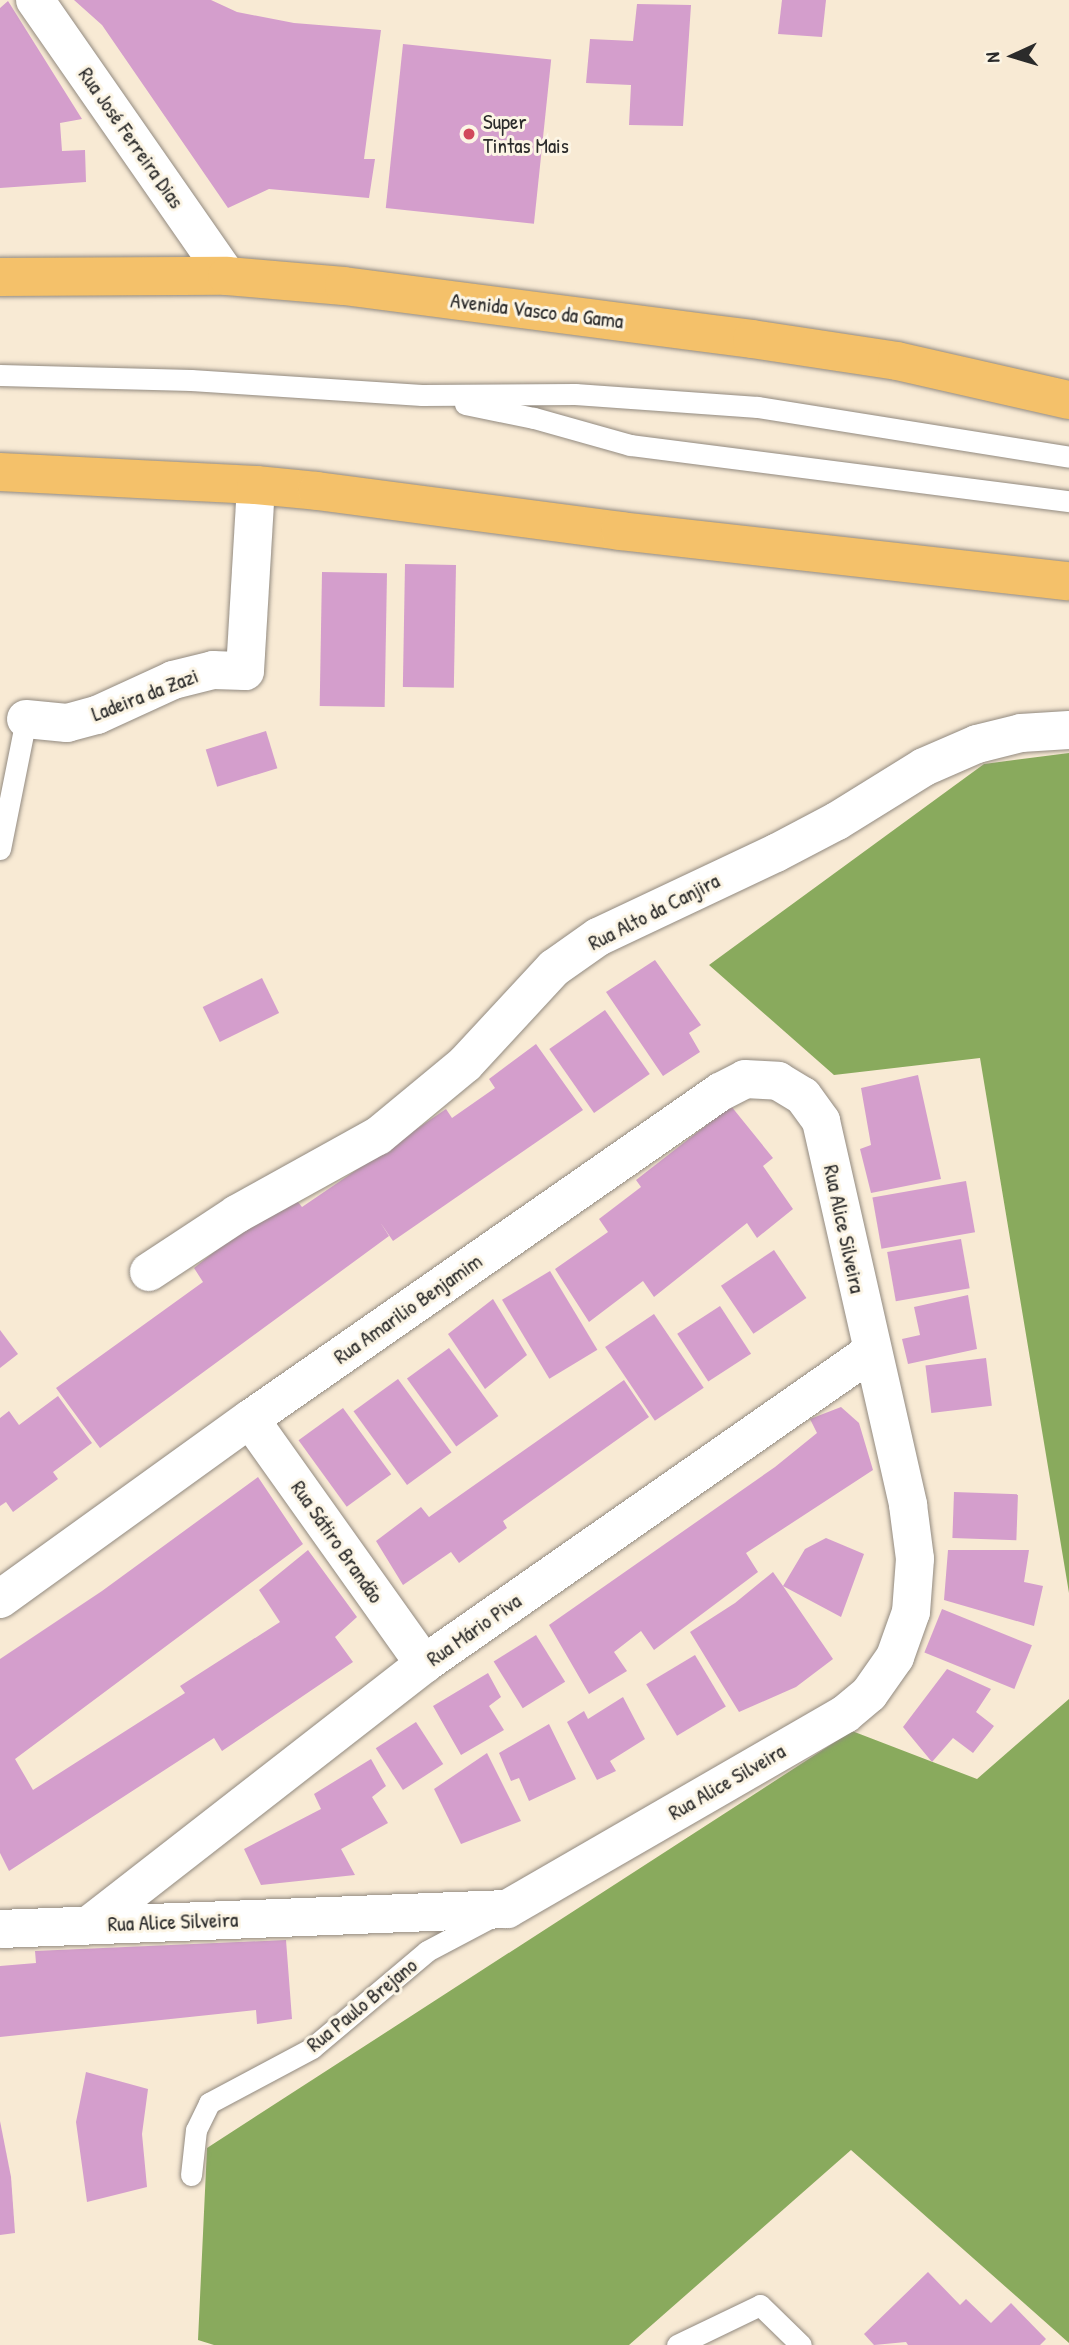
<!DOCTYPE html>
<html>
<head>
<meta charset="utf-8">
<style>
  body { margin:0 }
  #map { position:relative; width:1069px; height:2345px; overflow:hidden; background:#f8ead4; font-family:"Patrick Hand",sans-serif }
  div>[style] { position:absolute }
  .forest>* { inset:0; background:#89aa5d }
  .building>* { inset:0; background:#d49ecc; transform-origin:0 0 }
  .roads { filter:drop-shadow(0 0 2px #928a80) drop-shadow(0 0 2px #928a80) }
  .service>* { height:21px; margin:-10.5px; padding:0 10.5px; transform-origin:10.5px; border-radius:10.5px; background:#fff }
  .minor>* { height:38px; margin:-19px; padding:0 19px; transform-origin:19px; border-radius:19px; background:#fff }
  .primary>* { height:38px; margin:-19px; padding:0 19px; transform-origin:19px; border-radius:19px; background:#f4c16a }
  .dots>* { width:19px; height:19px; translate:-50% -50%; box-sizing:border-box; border:4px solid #fcf5e5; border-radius:50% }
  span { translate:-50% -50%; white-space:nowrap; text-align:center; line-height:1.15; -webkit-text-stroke:6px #fcf5e5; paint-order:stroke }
  .poi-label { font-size:21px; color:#2b2b2b }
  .left { translate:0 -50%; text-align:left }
  .street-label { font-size:21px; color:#2b2b2b }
  .north { position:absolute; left:978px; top:21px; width:70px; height:70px; -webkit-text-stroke:5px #fcf5e5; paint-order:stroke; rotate:266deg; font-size:19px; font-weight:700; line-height:28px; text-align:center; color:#2b2b2b }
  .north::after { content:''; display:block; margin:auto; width:24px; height:32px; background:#2b2b2b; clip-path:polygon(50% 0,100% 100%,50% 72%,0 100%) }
</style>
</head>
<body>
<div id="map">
  <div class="forest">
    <div style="clip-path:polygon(1069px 753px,1069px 1593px,980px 1058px,834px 1075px,709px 965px,984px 764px)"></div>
    <div style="clip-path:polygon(1069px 1699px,1069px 2343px,851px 2150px,629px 2345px,214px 2345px,198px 2340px,207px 2148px,852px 1731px,977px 1779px)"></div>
  </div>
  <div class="building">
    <div style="clip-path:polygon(74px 0,211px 0,237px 12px,294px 23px,381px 30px,364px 159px,375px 159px,369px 198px,269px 189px,228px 208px,102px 25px)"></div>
    <div style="clip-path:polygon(782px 0,826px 0,822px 37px,778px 34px)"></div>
    <div style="clip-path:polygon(8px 1px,82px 119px,60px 123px,62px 151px,85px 150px,86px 182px,0 188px,0 8px)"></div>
    <div style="clip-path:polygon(637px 4px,691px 5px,683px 126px,629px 125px,631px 85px,586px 83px,590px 39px,633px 41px)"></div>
    <div style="left:403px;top:44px;width:149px;height:165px;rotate:6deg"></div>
    <div style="left:405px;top:564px;width:51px;height:123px;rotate:1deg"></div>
    <div style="left:322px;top:572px;width:65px;height:134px;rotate:1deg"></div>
    <div style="left:266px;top:731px;width:39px;height:63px;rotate:73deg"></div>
    <div style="clip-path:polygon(655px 960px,701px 1025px,689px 1033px,700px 1052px,663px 1076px,606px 992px)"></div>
    <div style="left:262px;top:978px;width:39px;height:66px;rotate:64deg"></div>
    <div style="left:605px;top:1010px;width:78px;height:68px;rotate:55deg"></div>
    <div style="clip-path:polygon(536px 1044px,583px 1110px,393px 1241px,380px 1222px,389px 1236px,100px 1448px,56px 1388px,203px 1282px,194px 1268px,239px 1232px,294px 1197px,302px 1207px,446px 1109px,452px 1118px,495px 1088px,489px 1079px)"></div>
    <div style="clip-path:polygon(918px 1075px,941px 1179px,871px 1193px,860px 1149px,871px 1145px,861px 1088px)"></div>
    <div style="clip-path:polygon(731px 1106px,773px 1158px,763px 1166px,793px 1209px,757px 1238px,747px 1223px,654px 1297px,643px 1281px,589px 1322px,555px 1269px,608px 1232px,599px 1219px,641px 1187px,636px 1180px)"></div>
    <div style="left:966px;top:1181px;width:52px;height:95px;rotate:80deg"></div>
    <div style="left:961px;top:1239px;width:50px;height:75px;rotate:80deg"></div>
    <div style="left:774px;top:1250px;width:58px;height:64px;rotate:56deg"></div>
    <div style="left:550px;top:1271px;width:92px;height:56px;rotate:59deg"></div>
    <div style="clip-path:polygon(968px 1295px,977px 1349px,908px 1364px,902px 1339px,920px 1335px,914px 1307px)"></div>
    <div style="clip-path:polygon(493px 1299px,527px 1355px,485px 1389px,448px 1334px)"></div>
    <div style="left:720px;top:1306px;width:57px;height:51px;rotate:57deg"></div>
    <div style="left:654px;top:1314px;width:89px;height:59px;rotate:56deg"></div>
    <div style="clip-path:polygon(0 1330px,18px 1354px,0 1368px)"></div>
    <div style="left:449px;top:1348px;width:84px;height:52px;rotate:54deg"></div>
    <div style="left:986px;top:1358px;width:48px;height:61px;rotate:83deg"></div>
    <div style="left:398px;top:1379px;width:91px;height:55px;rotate:54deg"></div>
    <div style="clip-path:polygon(624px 1380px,649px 1417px,503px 1521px,507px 1528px,459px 1563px,451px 1552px,403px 1585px,376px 1541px,421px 1507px,429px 1517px)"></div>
    <div style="clip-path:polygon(58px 1396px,92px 1443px,53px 1472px,58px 1479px,13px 1512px,6px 1502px,0 1506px,0 1418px,9px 1411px,19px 1425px)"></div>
    <div style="clip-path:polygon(841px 1407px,859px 1423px,873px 1470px,746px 1553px,758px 1572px,654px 1650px,641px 1631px,614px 1652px,627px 1671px,589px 1694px,549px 1625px,775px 1467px,817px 1433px,810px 1419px)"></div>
    <div style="left:343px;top:1408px;width:82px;height:55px;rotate:54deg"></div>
    <div style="clip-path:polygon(258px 1477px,303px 1544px,15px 1759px,33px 1790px,185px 1693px,180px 1686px,280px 1622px,259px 1590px,308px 1550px,357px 1617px,335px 1637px,353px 1662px,222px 1751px,214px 1738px,9px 1871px,0 1853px,0 1659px,102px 1591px)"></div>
    <div style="left:954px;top:1492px;width:64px;height:46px;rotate:2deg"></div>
    <div style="clip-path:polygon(826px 1538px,864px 1554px,841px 1617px,783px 1586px,833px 1659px,796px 1687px,739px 1712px,690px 1632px,735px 1603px,773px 1572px,783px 1586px,805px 1549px)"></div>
    <div style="clip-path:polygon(948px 1550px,1029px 1550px,1024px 1582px,1043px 1586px,1034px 1626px,944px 1600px)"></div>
    <div style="left:942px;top:1609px;width:97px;height:47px;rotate:22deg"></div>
    <div style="left:536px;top:1635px;width:55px;height:50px;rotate:58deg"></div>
    <div style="left:695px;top:1655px;width:60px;height:57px;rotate:59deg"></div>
    <div style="clip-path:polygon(947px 1669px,991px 1689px,976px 1712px,994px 1726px,973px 1753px,953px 1738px,932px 1762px,903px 1727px)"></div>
    <div style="clip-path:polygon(488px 1673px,501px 1697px,489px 1706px,504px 1730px,461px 1755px,433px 1706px)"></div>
    <div style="clip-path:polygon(623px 1697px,645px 1739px,610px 1761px,616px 1771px,597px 1780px,567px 1722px,584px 1711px,588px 1719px)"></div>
    <div style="left:416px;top:1722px;width:50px;height:48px;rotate:57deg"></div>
    <div style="clip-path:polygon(549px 1724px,576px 1779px,529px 1801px,519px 1778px,511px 1781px,499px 1753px)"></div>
    <div style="clip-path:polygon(487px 1753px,521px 1821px,461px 1844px,434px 1789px)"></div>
    <div style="clip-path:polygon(371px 1759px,386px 1786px,372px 1797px,388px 1823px,341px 1849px,355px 1875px,261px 1885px,244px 1849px,321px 1809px,314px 1794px)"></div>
    <div style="clip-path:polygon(286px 1940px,292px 2019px,257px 2024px,256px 2010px,0 2037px,0 1966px,36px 1963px,35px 1951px)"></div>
    <div style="clip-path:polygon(86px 2072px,148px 2089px,142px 2134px,147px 2187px,87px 2202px,76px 2122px)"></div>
    <div style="clip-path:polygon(0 2121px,11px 2177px,15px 2233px,0 2235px)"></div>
    <div style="clip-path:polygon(928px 2272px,960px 2305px,966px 2299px,991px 2323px,1011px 2303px,1046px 2339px,1040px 2345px,908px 2345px,906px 2342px,874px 2345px,864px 2334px)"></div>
  </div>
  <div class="roads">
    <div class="service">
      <div style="left:0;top:375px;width:191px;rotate:1.5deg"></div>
      <div style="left:191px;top:380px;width:231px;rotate:3.7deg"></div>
      <div style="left:422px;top:395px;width:153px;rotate:-0.4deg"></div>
      <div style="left:575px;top:394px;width:183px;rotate:4.1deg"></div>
      <div style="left:758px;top:407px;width:315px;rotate:9.1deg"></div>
      <div style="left:465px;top:404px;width:70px;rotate:11.5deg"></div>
      <div style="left:534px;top:418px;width:100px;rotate:15.7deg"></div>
      <div style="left:630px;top:445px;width:443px;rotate:7.3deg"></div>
      <div style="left:0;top:849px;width:133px;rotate:-78.7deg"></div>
      <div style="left:191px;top:2175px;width:45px;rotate:-83.7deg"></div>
      <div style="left:196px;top:2130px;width:30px;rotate:-64deg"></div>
      <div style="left:209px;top:2103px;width:117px;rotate:-28.1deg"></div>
      <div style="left:312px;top:2048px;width:150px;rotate:-40.1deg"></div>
      <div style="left:427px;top:1951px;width:75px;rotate:-27.9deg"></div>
      <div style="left:677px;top:2345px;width:92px;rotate:-25.7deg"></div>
      <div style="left:760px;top:2305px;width:57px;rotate:44.3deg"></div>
    </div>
    <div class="minor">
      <div style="left:35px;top:0;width:336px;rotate:55.2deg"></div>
      <div style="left:26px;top:719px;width:41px;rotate:5.6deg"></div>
      <div style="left:67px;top:723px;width:31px;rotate:-15deg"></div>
      <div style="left:97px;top:715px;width:84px;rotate:-24.7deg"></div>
      <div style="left:173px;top:680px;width:41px;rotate:-14deg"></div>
      <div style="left:213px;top:670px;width:32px;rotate:2deg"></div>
      <div style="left:245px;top:671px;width:186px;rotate:-86.6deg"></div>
      <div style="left:149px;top:1272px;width:105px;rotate:-33.4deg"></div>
      <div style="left:237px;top:1214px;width:161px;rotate:-29deg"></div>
      <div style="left:378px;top:1136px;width:113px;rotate:-39.6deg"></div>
      <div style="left:465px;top:1064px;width:131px;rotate:-47.2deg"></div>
      <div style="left:554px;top:968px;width:54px;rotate:-35.2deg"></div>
      <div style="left:598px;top:937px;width:197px;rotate:-25.3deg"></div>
      <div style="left:776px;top:853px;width:69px;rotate:-27.7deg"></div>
      <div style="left:837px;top:821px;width:102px;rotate:-31.8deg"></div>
      <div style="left:924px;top:767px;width:58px;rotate:-23.5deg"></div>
      <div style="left:977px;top:744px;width:45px;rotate:-14deg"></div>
      <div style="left:1021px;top:733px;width:48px;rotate:-3.6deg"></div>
      <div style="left:250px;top:1419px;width:301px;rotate:54.6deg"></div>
      <div style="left:0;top:1599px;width:308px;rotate:-35.8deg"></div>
      <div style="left:250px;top:1419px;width:573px;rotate:-34.83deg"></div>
      <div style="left:720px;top:1092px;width:28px;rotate:-27deg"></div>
      <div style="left:745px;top:1079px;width:33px;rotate:3deg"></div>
      <div style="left:778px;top:1081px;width:29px;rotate:31deg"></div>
      <div style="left:803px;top:1096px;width:31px;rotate:54deg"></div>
      <div style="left:821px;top:1121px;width:394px;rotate:77.2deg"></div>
      <div style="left:908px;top:1505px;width:54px;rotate:82.6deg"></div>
      <div style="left:915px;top:1559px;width:53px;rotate:94.3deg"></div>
      <div style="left:911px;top:1612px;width:48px;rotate:109.6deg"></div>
      <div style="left:895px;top:1657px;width:45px;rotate:125.1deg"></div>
      <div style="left:869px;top:1694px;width:31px;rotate:140deg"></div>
      <div style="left:845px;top:1714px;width:390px;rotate:150deg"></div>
      <div style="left:507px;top:1909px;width:507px;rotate:177.74deg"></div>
      <div style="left:89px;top:1925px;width:425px;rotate:-37.9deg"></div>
      <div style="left:424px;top:1664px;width:545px;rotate:-34.91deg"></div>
    </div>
    <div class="primary">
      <div style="left:0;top:277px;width:227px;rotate:-0.3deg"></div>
      <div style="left:227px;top:276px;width:117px;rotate:4.9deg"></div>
      <div style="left:344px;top:286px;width:411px;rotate:7.4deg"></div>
      <div style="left:752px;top:339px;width:147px;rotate:8.6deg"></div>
      <div style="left:897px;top:361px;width:176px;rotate:12.8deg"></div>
      <div style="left:0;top:472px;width:256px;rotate:2.9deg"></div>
      <div style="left:256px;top:485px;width:61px;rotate:5.6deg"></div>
      <div style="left:317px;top:491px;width:306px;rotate:7.5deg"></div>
      <div style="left:620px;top:531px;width:452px;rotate:6.4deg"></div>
    </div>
  </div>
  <div class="dots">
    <div style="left:469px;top:134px;background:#d1495b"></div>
  </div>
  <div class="poi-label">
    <span class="left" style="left:483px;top:134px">Super<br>Tintas Mais</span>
  </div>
  <div class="street-label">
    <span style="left:131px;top:138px;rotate:55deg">Rua José Ferreira Dias</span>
    <span style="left:537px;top:311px;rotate:7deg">Avenida Vasco da Gama</span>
    <span style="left:145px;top:695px;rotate:-21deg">Ladeira da Zazi</span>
    <span style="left:654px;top:912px;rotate:-27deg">Rua Alto da Canjira</span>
    <span style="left:844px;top:1229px;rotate:78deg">Rua Alice Silveira</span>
    <span style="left:408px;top:1309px;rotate:-35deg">Rua Amarilio Benjamim</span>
    <span style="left:337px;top:1542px;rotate:55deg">Rua Sátiro Brandão</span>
    <span style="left:474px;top:1630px;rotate:-35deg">Rua Mário Piva</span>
    <span style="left:727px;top:1782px;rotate:-30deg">Rua Alice Silveira</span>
    <span style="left:173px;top:1922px;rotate:-2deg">Rua Alice Silveira</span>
    <span style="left:362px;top:2005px;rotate:-39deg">Rua Paulo Brejano</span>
  </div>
  <div class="north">N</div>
</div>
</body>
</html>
